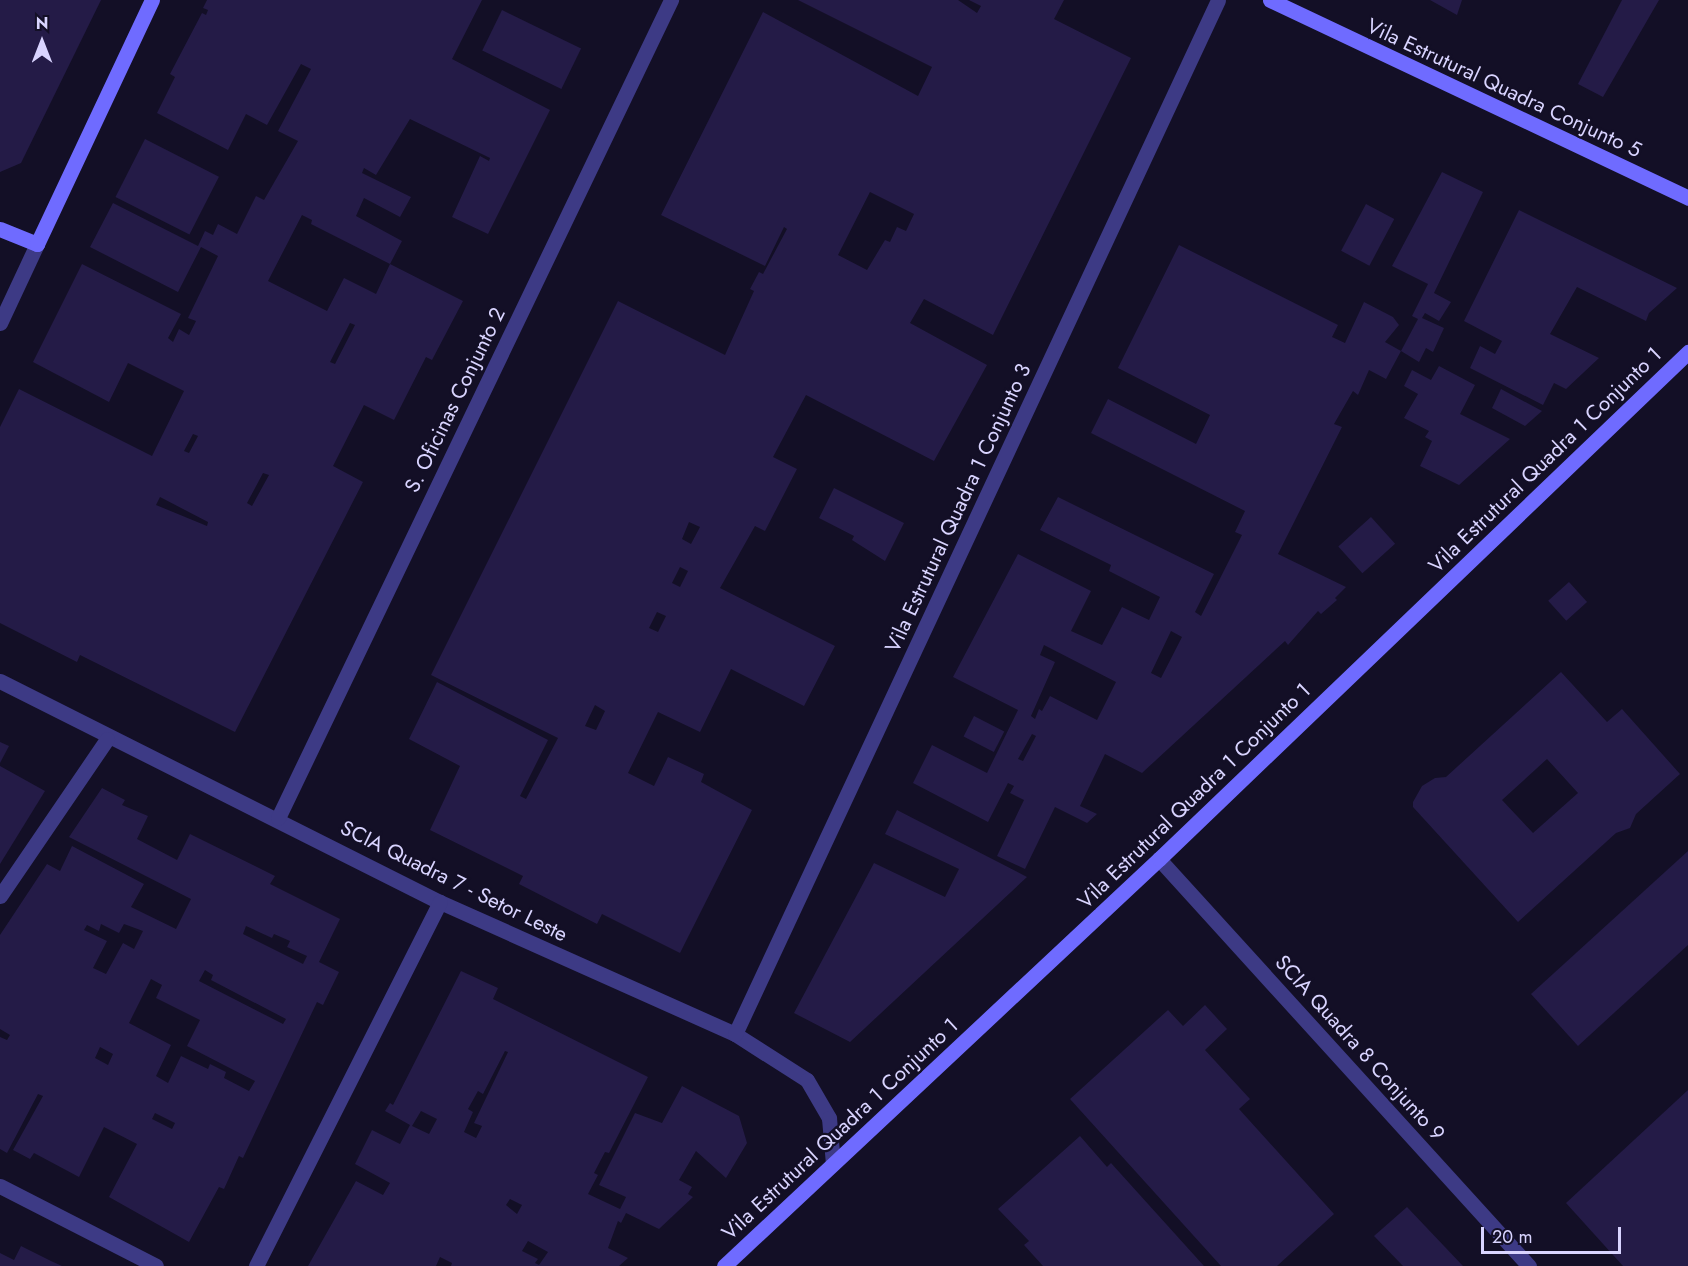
<!DOCTYPE html>
<html>
<head>
<meta charset="utf-8">
<style>
  body { margin:0 }
  #map { position:relative; width:1688px; height:1266px; overflow:hidden; background:#130f26; font-family:Jost,sans-serif }
  div>[style] { position:absolute }
  .building>* { inset:0; background:#241b47; transform-origin:0 0 }
  .street>* { height:15px; margin:-7.5px; padding:0 7.5px; transform-origin:7.5px; border-radius:7.5px; background:#3d3a85 }
  .secondary>* { height:15px; margin:-7.5px; padding:0 7.5px; transform-origin:7.5px; border-radius:7.5px; background:#6f6bff }
  span { translate:-50% -50%; white-space:nowrap; text-align:center; line-height:1.15; -webkit-text-stroke:4.5px #130f26; paint-order:stroke }
  .street-label { font-size:21px; color:#d9d4ff }
  .north { position:absolute; left:12px; top:12px; width:60px; height:60px; -webkit-text-stroke:4px #130f26; paint-order:stroke; rotate:0deg; font-size:16px; font-weight:700; line-height:24px; text-align:center; color:#d9d4ff }
  .north::after { content:''; display:block; margin:auto; width:21px; height:27px; background:#d9d4ff; clip-path:polygon(50% 0,100% 100%,50% 72%,0 100%) }
  .scale { position:absolute; left:1481px; top:1227px; width:140px; height:27px; box-sizing:border-box; border:3px solid #d9d4ff; border-top:0; padding-left:8px; font-size:18px; line-height:21px; white-space:nowrap; color:#d9d4ff; -webkit-text-stroke:4px #130f26; paint-order:stroke }
</style>
</head>
<body>
<div id="map">
  <div class="building">
    <div style="clip-path:polygon(0 0,101px 0,21px 163px,0 172px)"></div>
    <div style="clip-path:polygon(evenodd,207px 0,482px 0,452px 59px,550px 110px,488px 234px,452px 217px,480px 156px,489px 161px,490px 158px,410px 119px,376px 175px,364px 168px,362px 173px,411px 197px,400px 217px,364px 198px,356px 216px,402px 241px,390px 264px,311px 224px,312px 220px,302px 215px,268px 281px,327px 311px,344px 278px,376px 294px,390px 264px,463px 301px,432px 360px,426px 357px,394px 420px,364px 405px,333px 466px,363px 482px,235px 732px,80px 655px,77px 662px,0 623px,0 427px,19px 389px,152px 456px,184px 391px,128px 363px,109px 402px,33px 362px,82px 264px,181px 314px,168px 338px,173px 342px,179px 329px,189px 335px,196px 321px,188px 318px,218px 256px,201px 247px,178px 292px,90px 247px,113px 203px,198px 246px,205px 231px,213px 235px,218px 224px,237px 234px,256px 196px,264px 200px,298px 141px,278px 131px,311px 69px,301px 64px,267px 125px,246px 114px,228px 150px,157px 113px,175px 77px,170px 74px,202px 13px,206px 15px,208px 10px,203px 8px,207px 0,350px 323px,355px 325px,335px 364px,330px 362px,350px 323px,207px 0,193px 434px,198px 436px,189px 453px,184px 451px,193px 434px,207px 0,263px 473px,269px 475px,252px 506px,247px 503px,263px 473px,207px 0,160px 497px,208px 522px,207px 526px,156px 505px,160px 497px)"></div>
    <div style="clip-path:polygon(evenodd,798px 0,958px 0,977px 13px,981px 6px,969px 0,1064px 0,1054px 19px,1131px 58px,993px 335px,924px 299px,910px 323px,987px 365px,934px 461px,806px 395px,773px 457px,797px 469px,765px 531px,755px 526px,720px 588px,835px 646px,804px 706px,731px 669px,700px 732px,658px 712px,628px 773px,654px 786px,668px 757px,704px 774px,701px 782px,752px 810px,680px 953px,602px 914px,597px 924px,519px 884px,523px 876px,430px 830px,460px 766px,409px 739px,437px 682px,548px 740px,520px 796px,526px 799px,558px 738px,431px 675px,618px 301px,725px 355px,754px 291px,750px 289px,759px 272px,763px 274px,787px 229px,784px 227px,765px 266px,661px 215px,763px 12px,918px 96px,932px 67px,798px 0,870px 192px,914px 214px,906px 231px,897px 227px,890px 242px,885px 240px,867px 270px,838px 255px,870px 192px,798px 0,689px 522px,700px 527px,691px 544px,682px 539px,689px 522px,798px 0,680px 567px,688px 571px,680px 587px,672px 583px,680px 567px,798px 0,657px 612px,666px 616px,658px 632px,649px 628px,657px 612px,798px 0,595px 705px,605px 711px,596px 730px,585px 726px,595px 705px)"></div>
    <div style="clip-path:polygon(1430px 0,1462px 0,1457px 15px)"></div>
    <div style="clip-path:polygon(1622px 0,1659px 0,1603px 97px,1578px 84px)"></div>
    <div style="left:502px;top:10px;width:88px;height:45px;rotate:26deg"></div>
    <div style="left:145px;top:139px;width:83px;height:65px;rotate:27deg"></div>
    <div style="clip-path:polygon(1442px 172px,1483px 192px,1434px 293px,1451px 302px,1439px 321px,1425px 313px,1422px 318px,1444px 328px,1433px 352px,1426px 348px,1419px 362px,1401px 351px,1418px 319px,1412px 316px,1428px 284px,1392px 266px)"></div>
    <div style="left:1366px;top:204px;width:32px;height:53px;rotate:28deg"></div>
    <div style="clip-path:polygon(1519px 210px,1677px 288px,1649px 313px,1646px 321px,1577px 287px,1550px 334px,1599px 358px,1566px 389px,1554px 383px,1543px 405px,1470px 368px,1480px 346px,1495px 354px,1502px 341px,1464px 321px)"></div>
    <div style="clip-path:polygon(evenodd,1179px 245px,1338px 325px,1332px 337px,1345px 343px,1364px 302px,1393px 317px,1399px 325px,1385px 342px,1401px 351px,1386px 379px,1369px 370px,1358px 395px,1353px 391px,1334px 424px,1342px 427px,1278px 554px,1346px 587px,1335px 598px,1337px 600px,1321px 614px,1318px 611px,1288px 645px,1285px 641px,1142px 773px,1105px 754px,1080px 806px,1097px 814px,1087px 823px,1055px 807px,1025px 869px,997px 856px,1024px 800px,1010px 793px,1014px 786px,1008px 783px,988px 822px,913px 783px,932px 745px,987px 773px,1018px 710px,953px 677px,1018px 554px,1091px 591px,1071px 631px,1102px 645px,1122px 607px,1149px 620px,1160px 597px,1109px 571px,1111px 565px,1040px 530px,1058px 497px,1214px 574px,1195px 612px,1201px 616px,1242px 535px,1235px 532px,1245px 511px,1091px 433px,1108px 399px,1196px 444px,1210px 415px,1118px 368px,1179px 245px,1171px 631px,1182px 637px,1161px 678px,1151px 673px,1171px 631px,1179px 245px,1044px 645px,1116px 682px,1097px 720px,1050px 696px,1042px 711px,1039px 709px,1035px 719px,1031px 716px,1055px 662px,1040px 655px,1044px 645px,1179px 245px,1032px 734px,1036px 736px,1023px 761px,1018px 759px,1032px 734px)"></div>
    <div style="clip-path:polygon(1439px 366px,1475px 385px,1460px 414px,1510px 439px,1459px 485px,1420px 466px,1432px 441px,1425px 437px,1429px 431px,1404px 418px,1418px 394px,1404px 386px,1412px 370px,1431px 380px)"></div>
    <div style="clip-path:polygon(1501px 389px,1542px 411px,1525px 426px,1492px 408px)"></div>
    <div style="clip-path:polygon(834px 488px,904px 523px,885px 561px,852px 540px,854px 536px,819px 518px)"></div>
    <div style="left:1371px;top:517px;width:36px;height:44px;rotate:48deg"></div>
    <div style="left:1569px;top:582px;width:27px;height:28px;rotate:48deg"></div>
    <div style="clip-path:polygon(evenodd,1561px 672px,1607px 722px,1622px 709px,1680px 774px,1636px 814px,1630px 828px,1616px 833px,1518px 922px,1413px 807px,1413px 802px,1422px 786px,1435px 778px,1446px 777px,1561px 672px,1547px 759px,1578px 793px,1533px 833px,1502px 800px,1547px 759px)"></div>
    <div style="left:974px;top:716px;width:34px;height:23px;rotate:27deg"></div>
    <div style="clip-path:polygon(0 742px,9px 746px,0 763px)"></div>
    <div style="clip-path:polygon(0 766px,45px 791px,0 864px)"></div>
    <div style="clip-path:polygon(evenodd,102px 788px,125px 800px,122px 805px,148px 816px,137px 839px,177px 860px,190px 834px,275px 876px,270px 884px,340px 919px,319px 962px,339px 972px,323px 1005px,317px 1002px,243px 1158px,239px 1156px,224px 1189px,219px 1187px,189px 1242px,109px 1197px,137px 1144px,104px 1127px,79px 1177px,34px 1153px,30px 1159px,13px 1150px,43px 1096px,38px 1094px,7px 1153px,0 1149px,0 1037px,7px 1040px,10px 1035px,0 1029px,0 935px,47px 864px,60px 871px,72px 846px,144px 884px,131px 907px,176px 929px,191px 899px,69px 837px,102px 788px,101px 924px,119px 933px,124px 924px,143px 931px,134px 949px,123px 943px,106px 974px,93px 968px,107px 941px,84px 930px,87px 925px,99px 931px,101px 924px,102px 788px,246px 926px,272px 938px,274px 934px,290px 941px,287px 947px,307px 956px,303px 964px,243px 934px,246px 926px,102px 788px,205px 970px,213px 975px,211px 980px,286px 1019px,283px 1024px,199px 981px,205px 970px,102px 788px,151px 979px,162px 985px,156px 998px,200px 1020px,187px 1046px,255px 1081px,249px 1091px,224px 1078px,226px 1072px,210px 1064px,208px 1069px,181px 1056px,168px 1083px,156px 1076px,171px 1045px,129px 1023px,151px 979px,102px 788px,100px 1047px,113px 1054px,108px 1065px,95px 1058px,100px 1047px,102px 788px,155px 1113px,175px 1123px,172px 1129px,152px 1119px,155px 1113px)"></div>
    <div style="clip-path:polygon(897px 810px,1027px 877px,850px 1042px,794px 1013px,874px 863px,945px 897px,959px 869px,885px 834px)"></div>
    <div style="clip-path:polygon(1688px 851px,1688px 945px,1578px 1046px,1531px 994px)"></div>
    <div style="clip-path:polygon(evenodd,461px 971px,498px 988px,493px 999px,648px 1077px,609px 1153px,605px 1152px,594px 1173px,598px 1175px,588px 1194px,620px 1209px,626px 1197px,599px 1185px,635px 1113px,662px 1123px,682px 1086px,739px 1116px,747px 1143px,726px 1178px,696px 1151px,679px 1180px,692px 1187px,688px 1194px,693px 1197px,659px 1229px,626px 1213px,621px 1223px,618px 1221px,608px 1248px,628px 1258px,619px 1266px,451px 1266px,452px 1263px,440px 1257px,436px 1266px,308px 1266px,356px 1181px,383px 1195px,390px 1183px,355px 1164px,372px 1130px,400px 1144px,410px 1125px,385px 1111px,390px 1103px,393px 1105px,461px 971px,505px 1051px,508px 1052px,474px 1123px,482px 1126px,476px 1138px,464px 1132px,473px 1112px,468px 1109px,478px 1091px,483px 1094px,505px 1051px,461px 971px,421px 1111px,437px 1119px,429px 1134px,412px 1126px,421px 1111px,461px 971px,510px 1199px,522px 1205px,517px 1214px,506px 1205px,510px 1199px,461px 971px,528px 1241px,548px 1252px,539px 1265px,535px 1263px,538px 1259px,522px 1251px,528px 1241px)"></div>
    <div style="clip-path:polygon(1205px 1005px,1227px 1029px,1205px 1050px,1250px 1099px,1239px 1109px,1334px 1214px,1277px 1266px,1221px 1266px,1070px 1099px,1168px 1010px,1183px 1026px)"></div>
    <div style="clip-path:polygon(1688px 1090px,1688px 1266px,1623px 1266px,1566px 1203px)"></div>
    <div style="clip-path:polygon(1080px 1136px,1107px 1167px,1111px 1163px,1204px 1266px,1043px 1266px,1024px 1245px,1029px 1241px,998px 1209px)"></div>
    <div style="clip-path:polygon(1407px 1207px,1463px 1266px,1403px 1266px,1374px 1236px)"></div>
    <div style="clip-path:polygon(21px 1246px,51px 1261px,62px 1266px,0 1266px,0 1253px,14px 1260px)"></div>
  </div>
  <div class="street">
    <div style="left:0;top:323px;width:87px;rotate:-64.9deg"></div>
    <div style="left:0;top:681px;width:492px;rotate:26.7deg"></div>
    <div style="left:440px;top:902px;width:323px;rotate:24.1deg"></div>
    <div style="left:735px;top:1034px;width:85px;rotate:32.6deg"></div>
    <div style="left:807px;top:1080px;width:44px;rotate:59.9deg"></div>
    <div style="left:829px;top:1118px;width:46px;rotate:85deg"></div>
    <div style="left:278px;top:818px;width:908px;rotate:-64.34deg"></div>
    <div style="left:1159px;top:859px;width:550px;rotate:47.73deg"></div>
    <div style="left:0;top:896px;width:190px;rotate:-55.7deg"></div>
    <div style="left:735px;top:1034px;width:1141px;rotate:-64.96deg"></div>
    <div style="left:0;top:1186px;width:175px;rotate:27.1deg"></div>
    <div style="left:256px;top:1266px;width:408px;rotate:-63.2deg"></div>
  </div>
  <div class="secondary">
    <div style="left:1270px;top:0;width:463px;rotate:25.3deg"></div>
    <div style="left:0;top:229px;width:40px;rotate:22deg"></div>
    <div style="left:37px;top:244px;width:270px;rotate:-64.8deg"></div>
    <div style="left:724px;top:1266px;width:596px;rotate:-43.1deg"></div>
    <div style="left:1159px;top:859px;width:733px;rotate:-43.78deg"></div>
  </div>
  <div class="street-label">
    <span style="left:1504px;top:88px;rotate:25deg">Vila Estrutural Quadra Conjunto 5</span>
    <span style="left:455px;top:400px;rotate:-64deg">S. Oficinas Conjunto 2</span>
    <span style="left:1545px;top:460px;rotate:-44deg">Vila Estrutural Quadra 1 Conjunto 1</span>
    <span style="left:958px;top:508px;rotate:-65deg">Vila Estrutural Quadra 1 Conjunto 3</span>
    <span style="left:1194px;top:796px;rotate:-44deg">Vila Estrutural Quadra 1 Conjunto 1</span>
    <span style="left:454px;top:881px;rotate:26deg">SCIA Quadra 7 - Setor Leste</span>
    <span style="left:1360px;top:1048px;rotate:48deg">SCIA Quadra 8 Conjunto 9</span>
    <span style="left:840px;top:1129px;rotate:-43deg">Vila Estrutural Quadra 1 Conjunto 1</span>
  </div>
  <div class="north">N</div>
  <div class="scale">20 m</div>
</div>
</body>
</html>
